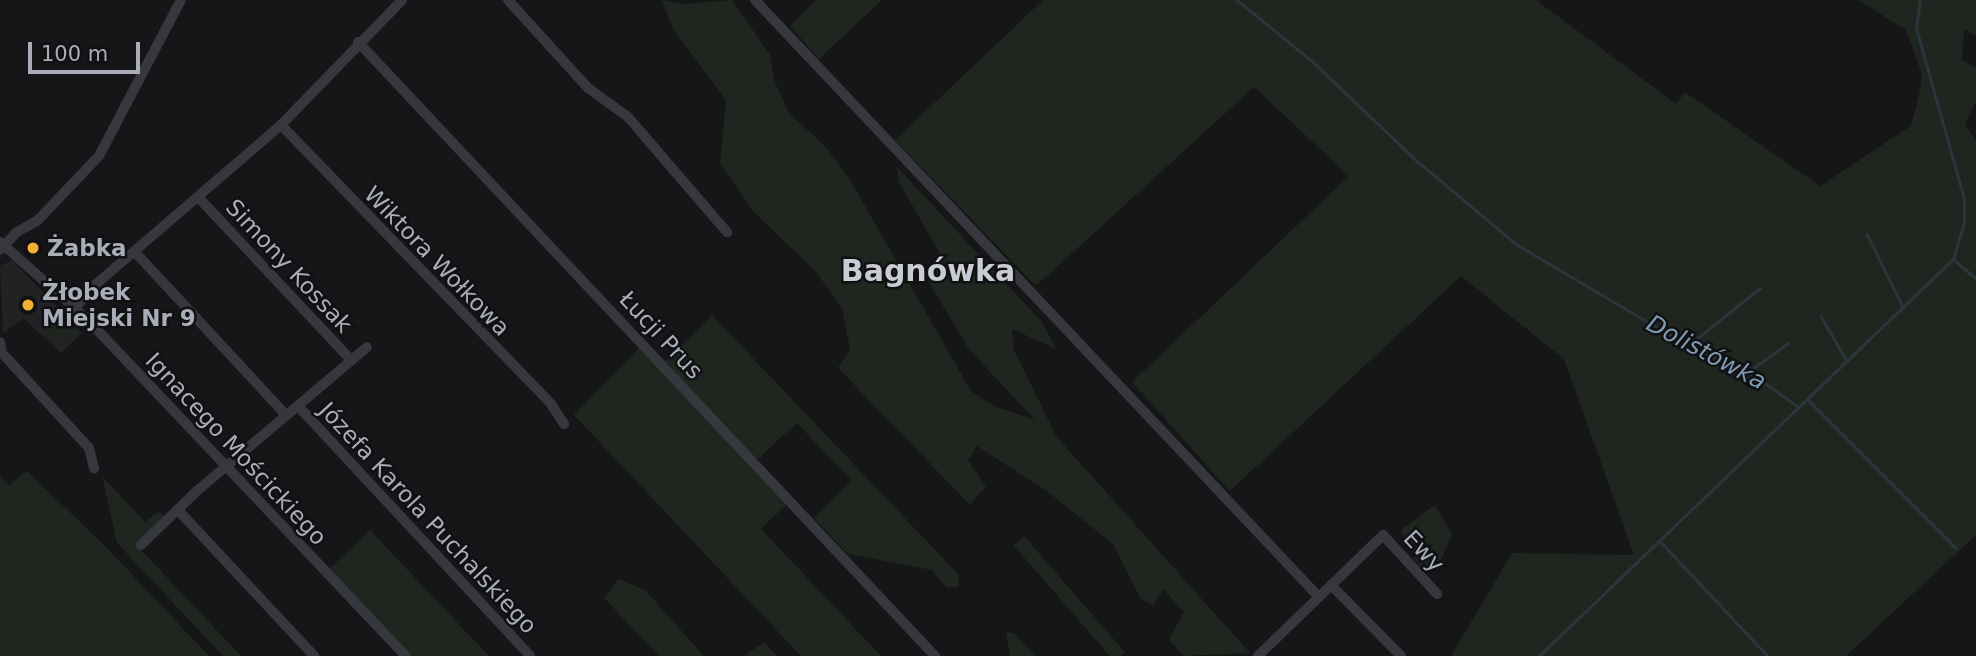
<!DOCTYPE html>
<html>
<head>
<meta charset="utf-8">
<style>
  body { margin:0 }
  #map { position:relative; width:1976px; height:656px; overflow:hidden; background:#161618; font-family:"DejaVu Sans",sans-serif }
  div>[style] { position:absolute }
  .built>* { inset:0; background:#222225 }
  .green>* { inset:0; background:#1e261f; transform-origin:0 0 }
  .stream>* { height:2.5px; margin:-1.25px; padding:0 1.25px; transform-origin:1.25px; border-radius:1.25px; background:#2c353c }
  .minor>* { height:10px; margin:-5px; padding:0 5px; transform-origin:5px; border-radius:5px; background:#37383d }
  .dots>* { width:19px; height:19px; translate:-50% -50%; box-sizing:border-box; border:4px solid #111113; border-radius:50% }
  span { translate:-50% -50%; white-space:nowrap; text-align:center; line-height:1.15; -webkit-text-stroke:5px #111113; paint-order:stroke }
  .poi-label { font-size:23px; color:#a8adb8; font-weight:700 }
  .left { translate:0 -50%; text-align:left }
  .street-label { font-size:23px; color:#a8adb8 }
  .water-label { font-size:24px; color:#7f9bb3; font-style:italic }
  .district-label { font-size:30px; color:#c9ccd4; font-weight:700 }
  .scale { position:absolute; left:28px; top:42px; width:112px; height:32px; box-sizing:border-box; border:4px solid #a8adb8; border-top:0; padding-left:9px; font-size:21px; line-height:24px; white-space:nowrap; color:#a8adb8; -webkit-text-stroke:5px #111113; paint-order:stroke }
</style>
</head>
<body>
<div id="map">
  <div class="built">
    <div style="clip-path:polygon(12px 260px,82px 333px,61px 353px,24px 319px,3px 333px,0 266px)"></div>
  </div>
  <div class="green">
    <div style="clip-path:polygon(662px 0,685px 4px,732px 0,770px 55px,775px 82px,789px 113px,826px 147px,849px 178px,971px 391px,996px 407px,1035px 420px,968px 348px,923px 272px,940px 254px,899px 182px,897px 167px,1042px 322px,1056px 349px,1012px 329px,1014px 350px,1056px 436px,1250px 653px,1184px 656px,1169px 640px,1184px 612px,1163px 589px,1153px 606px,1140px 598px,1113px 544px,1048px 492px,977px 446px,968px 461px,986px 486px,970px 505px,838px 368px,850px 349px,842px 308px,816px 272px,753px 211px,720px 163px,726px 100px,673px 29px)"></div>
    <div style="clip-path:polygon(816px 0,882px 0,819px 59px,790px 26px)"></div>
    <div style="clip-path:polygon(1043px 0,1536px 0,1676px 104px,1685px 92px,1820px 186px,1911px 126px,1919px 95px,1922px 74px,1906px 30px,1858px 0,1976px 0,1976px 36px,1964px 29px,1962px 60px,1976px 68px,1976px 101px,1965px 125px,1976px 140px,1976px 535px,1846px 656px,1451px 656px,1512px 553px,1634px 555px,1564px 359px,1461px 276px,1230px 491px,1132px 382px,1349px 176px,1254px 87px,1036px 286px,895px 140px)"></div>
    <div style="left:59px;top:315px;width:23px;height:18px;rotate:49deg"></div>
    <div style="clip-path:polygon(712px 315px,958px 574px,959px 587px,947px 588px,932px 570px,848px 554px,814px 518px,851px 480px,797px 423px,750px 466px,786px 505px,761px 529px,881px 656px,801px 656px,574px 415px,643px 344px,663px 364px)"></div>
    <div style="clip-path:polygon(27px 471px,107px 548px,209px 656px,0 656px,0 477px,9px 485px)"></div>
    <div style="clip-path:polygon(102px 476px,145px 522px,159px 511px,170px 523px,141px 550px,241px 656px,223px 656px,117px 543px)"></div>
    <div style="clip-path:polygon(1435px 505px,1452px 534px,1440px 562px,1419px 568px,1401px 530px)"></div>
    <div style="clip-path:polygon(370px 530px,489px 656px,410px 656px,328px 570px)"></div>
    <div style="left:1024px;top:536px;width:154px;height:14px;rotate:49deg"></div>
    <div style="clip-path:polygon(618px 579px,645px 590px,704px 656px,659px 656px,604px 598px)"></div>
    <div style="clip-path:polygon(1006px 632px,1014px 633px,1035px 656px,1010px 656px)"></div>
    <div style="clip-path:polygon(764px 642px,777px 656px,744px 656px)"></div>
  </div>
  <div class="stream">
    <div style="left:1237px;top:0;width:95px;rotate:39deg"></div>
    <div style="left:1311px;top:60px;width:145px;rotate:43.6deg"></div>
    <div style="left:1416px;top:160px;width:131px;rotate:40deg"></div>
    <div style="left:1516px;top:244px;width:196px;rotate:30.6deg"></div>
    <div style="left:1685px;top:344px;width:77px;rotate:24.6deg"></div>
    <div style="left:1755px;top:376px;width:54px;rotate:35.2deg"></div>
    <div style="left:1867px;top:234px;width:81px;rotate:63.7deg"></div>
    <div style="left:1953px;top:259px;width:30px;rotate:40deg"></div>
    <div style="left:1821px;top:316px;width:52px;rotate:60deg"></div>
    <div style="left:1689px;top:345px;width:91px;rotate:-38.8deg"></div>
    <div style="left:1748px;top:372px;width:49px;rotate:-35.9deg"></div>
    <div style="left:1808px;top:400px;width:209px;rotate:45deg"></div>
    <div style="left:1660px;top:541px;width:158px;rotate:46.8deg"></div>
    <div style="left:1539px;top:656px;width:574px;rotate:-43.8deg"></div>
    <div style="left:1953px;top:259px;width:39px;rotate:-73deg"></div>
    <div style="left:1964px;top:222px;width:23px;rotate:-90deg"></div>
    <div style="left:1964px;top:199px;width:178px;rotate:-105.7deg"></div>
    <div style="left:1916px;top:28px;width:28px;rotate:-82deg"></div>
  </div>
  <div class="minor">
    <div style="left:508px;top:0;width:119px;rotate:47.7deg"></div>
    <div style="left:588px;top:88px;width:49px;rotate:35.9deg"></div>
    <div style="left:628px;top:117px;width:152px;rotate:49.3deg"></div>
    <div style="left:755px;top:0;width:821px;rotate:46.63deg"></div>
    <div style="left:1319px;top:597px;width:85px;rotate:136deg"></div>
    <div style="left:358px;top:42px;width:843px;rotate:46.78deg"></div>
    <div style="left:281px;top:125px;width:388px;rotate:45.9deg"></div>
    <div style="left:551px;top:404px;width:24px;rotate:57deg"></div>
    <div style="left:198px;top:197px;width:224px;rotate:46.8deg"></div>
    <div style="left:0;top:242px;width:115px;rotate:41.5deg"></div>
    <div style="left:86px;top:318px;width:465px;rotate:46.6deg"></div>
    <div style="left:0;top:250px;width:25px;rotate:-47deg"></div>
    <div style="left:17px;top:232px;width:23px;rotate:-29deg"></div>
    <div style="left:37px;top:221px;width:90px;rotate:-46.4deg"></div>
    <div style="left:99px;top:156px;width:176px;rotate:-62.3deg"></div>
    <div style="left:135px;top:252px;width:222px;rotate:47.2deg"></div>
    <div style="left:75px;top:308px;width:30px;rotate:-49deg"></div>
    <div style="left:95px;top:285px;width:245px;rotate:-40.7deg"></div>
    <div style="left:281px;top:125px;width:174px;rotate:-45.9deg"></div>
    <div style="left:0;top:342px;width:11px;rotate:80deg"></div>
    <div style="left:2px;top:353px;width:129px;rotate:47.5deg"></div>
    <div style="left:89px;top:448px;width:21px;rotate:76deg"></div>
    <div style="left:298px;top:406px;width:341px;rotate:47.1deg"></div>
    <div style="left:178px;top:510px;width:200px;rotate:47deg"></div>
    <div style="left:141px;top:545px;width:79px;rotate:-44deg"></div>
    <div style="left:198px;top:490px;width:221px;rotate:-40.2deg"></div>
    <div style="left:1331px;top:585px;width:100px;rotate:45.4deg"></div>
    <div style="left:1319px;top:597px;width:89px;rotate:-44.1deg"></div>
    <div style="left:1383px;top:535px;width:80px;rotate:47.5deg"></div>
  </div>
  <div class="dots">
    <div style="left:33px;top:248px;background:#f2b134"></div>
    <div style="left:28px;top:305px;background:#f2b134"></div>
  </div>
  <div class="poi-label">
    <span class="left" style="left:47px;top:248px">Żabka</span>
    <span class="left" style="left:42px;top:305px">Żłobek<br>Miejski Nr 9</span>
  </div>
  <div class="street-label">
    <span style="left:437px;top:261px;rotate:46deg">Wiktora Wołkowa</span>
    <span style="left:289px;top:266px;rotate:47deg">Simony Kossak</span>
    <span style="left:661px;top:335px;rotate:47deg">Łucji Prus</span>
    <span style="left:236px;top:449px;rotate:47deg">Ignacego Mościckiego</span>
    <span style="left:428px;top:518px;rotate:47deg">Józefa Karola Puchalskiego</span>
    <span style="left:1424px;top:551px;rotate:47deg">Ewy</span>
  </div>
  <div class="water-label">
    <span style="left:1706px;top:353px;rotate:28deg">Dolistówka</span>
  </div>
  <div class="district-label">
    <span style="left:928px;top:271px">Bagnówka</span>
  </div>
  <div class="scale">100 m</div>
</div>
</body>
</html>
